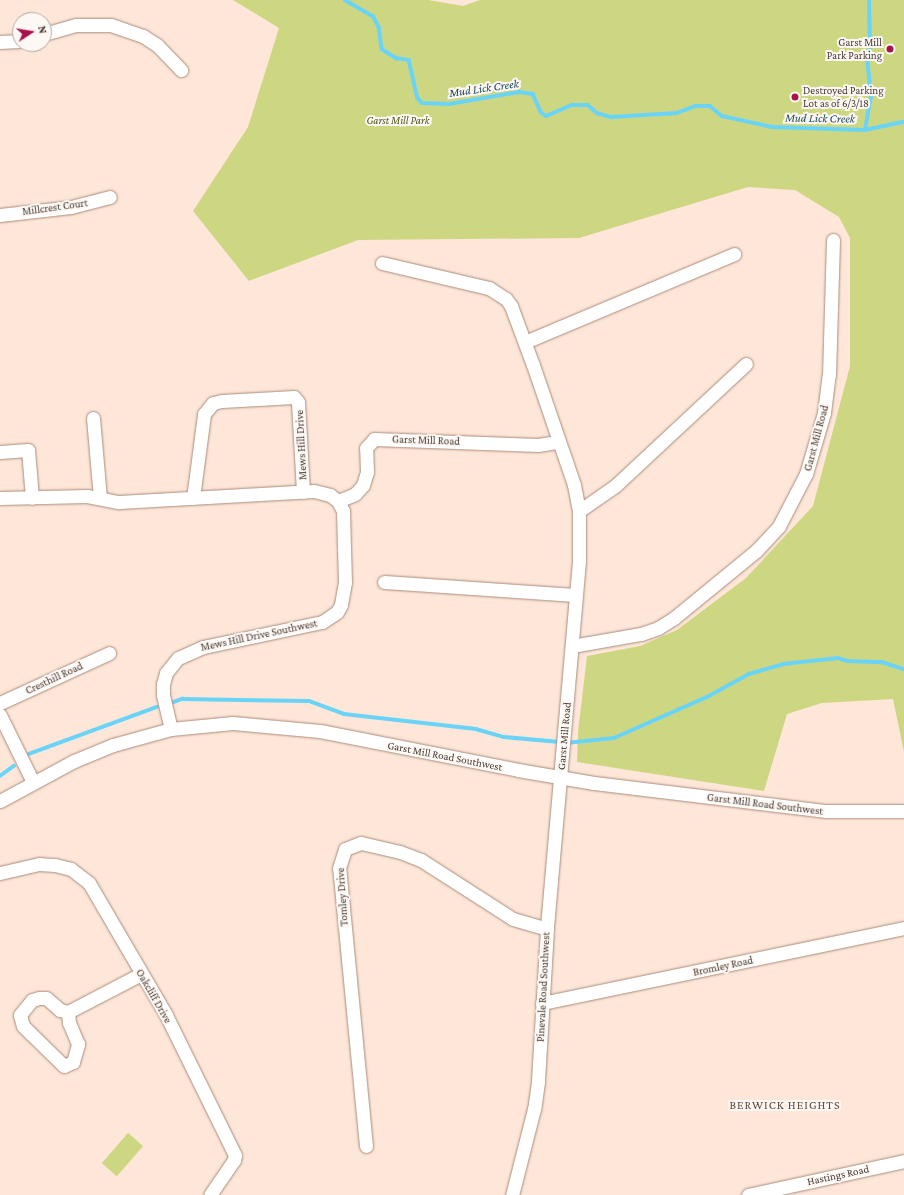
<!DOCTYPE html>
<html>
<head>
<meta charset="utf-8">
<style>
  body { margin:0 }
  #map { position:relative; width:904px; height:1195px; overflow:hidden; background:#fee6d8; font-family:"Crimson Pro",serif }
  div>[style] { position:absolute }
  .green>* { inset:0; background:#cdd781; transform-origin:0 0 }
  .stream>* { height:3.5px; margin:-1.75px; padding:0 1.75px; transform-origin:1.75px; border-radius:1.75px; background:#6ad4f8 }
  .roads { filter:drop-shadow(0 0 1px #a78c7b) drop-shadow(0 0 1px #a78c7b) }
  .minor>* { height:13px; margin:-6.5px; padding:0 6.5px; transform-origin:6.5px; border-radius:6.5px; background:#fff }
  .dots>* { width:11px; height:11px; translate:-50% -50%; box-sizing:border-box; border:2px solid #fef8f4; border-radius:50% }
  span { translate:-50% -50%; white-space:nowrap; text-align:center; line-height:1.15; -webkit-text-stroke:4px #fef8f4; paint-order:stroke }
  .poi-label { font-size:11px; color:#463a33 }
  .right { translate:-100% -50%; text-align:right }
  .left { translate:0 -50%; text-align:left }
  .park-label { font-size:11px; color:#4f5515; font-style:italic }
  .street-label { font-size:11px; color:#463a33 }
  .water-label { font-size:12px; color:#184756; font-style:italic }
  .neighbourhood-label { font-size:12px; color:#604838; letter-spacing:1px }
  .north { position:absolute; left:12px; top:12px; width:40px; height:40px; box-sizing:border-box; background:#fef8f4; border:1px solid #b4aca7; border-radius:50%; rotate:78deg; font-size:11px; font-weight:700; line-height:16px; text-align:center; color:#463a33 }
  .north::after { content:''; display:block; margin:auto; width:14px; height:18px; background:#a7124b; clip-path:polygon(50% 0,100% 100%,50% 72%,0 100%) }
</style>
</head>
<body>
<div id="map">
  <div class="green">
    <div style="clip-path:polygon(233px 0,428px 0,463px 6px,480px 0,904px 0,904px 752px,893px 699px,822px 703px,787px 714px,764px 791px,577px 762px,578px 732px,587px 656px,640px 646px,677px 630px,746px 578px,813px 506px,850px 366px,850px 238px,839px 217px,795px 190px,748px 187px,579px 238px,358px 240px,249px 281px,193px 211px,248px 127px,279px 28px)"></div>
    <div style="left:128px;top:1133px;width:20px;height:40px;rotate:41deg"></div>
  </div>
  <div class="stream">
    <div style="left:345px;top:0;width:32px;rotate:30deg"></div>
    <div style="left:373px;top:16px;width:13px;rotate:61deg"></div>
    <div style="left:379px;top:27px;width:22px;rotate:82deg"></div>
    <div style="left:382px;top:49px;width:17px;rotate:33deg"></div>
    <div style="left:396px;top:58px;width:13px;rotate:9deg"></div>
    <div style="left:409px;top:60px;width:39px;rotate:77deg"></div>
    <div style="left:418px;top:98px;width:6px;rotate:51deg"></div>
    <div style="left:422px;top:103px;width:27px;rotate:2deg"></div>
    <div style="left:449px;top:104px;width:71px;rotate:-9.7deg"></div>
    <div style="left:519px;top:92px;width:14px;rotate:8deg"></div>
    <div style="left:533px;top:94px;width:20px;rotate:66deg"></div>
    <div style="left:541px;top:112px;width:6px;rotate:39deg"></div>
    <div style="left:546px;top:116px;width:28px;rotate:-23deg"></div>
    <div style="left:572px;top:105px;width:16px"></div>
    <div style="left:588px;top:105px;width:12px;rotate:42deg"></div>
    <div style="left:597px;top:113px;width:15px;rotate:16deg"></div>
    <div style="left:611px;top:117px;width:66px;rotate:-3.5deg"></div>
    <div style="left:677px;top:113px;width:20px;rotate:-20deg"></div>
    <div style="left:696px;top:106px;width:14px"></div>
    <div style="left:710px;top:106px;width:16px;rotate:40deg"></div>
    <div style="left:722px;top:116px;width:51px;rotate:12.4deg"></div>
    <div style="left:772px;top:127px;width:93px;rotate:1.8deg"></div>
    <div style="left:865px;top:130px;width:40px;rotate:-12deg"></div>
    <div style="left:865px;top:130px;width:35px;rotate:-80deg"></div>
    <div style="left:871px;top:96px;width:36px;rotate:-96deg"></div>
    <div style="left:867px;top:60px;width:9px;rotate:-72deg"></div>
    <div style="left:870px;top:51px;width:51px;rotate:-91.1deg"></div>
    <div style="left:174px;top:702px;width:9px;rotate:-21deg"></div>
    <div style="left:182px;top:699px;width:127px;rotate:0.9deg"></div>
    <div style="left:309px;top:701px;width:37px;rotate:20deg"></div>
    <div style="left:344px;top:714px;width:133px;rotate:6.5deg"></div>
    <div style="left:476px;top:729px;width:29px;rotate:16deg"></div>
    <div style="left:504px;top:737px;width:56px;rotate:5.1deg"></div>
    <div style="left:566px;top:743px;width:48px;rotate:-5.9deg"></div>
    <div style="left:614px;top:738px;width:102px;rotate:-23.8deg"></div>
    <div style="left:707px;top:697px;width:48px;rotate:-28.7deg"></div>
    <div style="left:749px;top:674px;width:35px;rotate:-16deg"></div>
    <div style="left:783px;top:664px;width:55px;rotate:-6.2deg"></div>
    <div style="left:838px;top:658px;width:9px;rotate:18deg"></div>
    <div style="left:847px;top:661px;width:35px;rotate:2deg"></div>
    <div style="left:882px;top:662px;width:23px;rotate:18deg"></div>
    <div style="left:29px;top:754px;width:136px;rotate:-20.2deg"></div>
    <div style="left:0;top:776px;width:17px;rotate:-36deg"></div>
  </div>
  <div class="roads">
    <div class="minor">
      <div style="left:44px;top:34px;width:33px;rotate:-16deg"></div>
      <div style="left:76px;top:25px;width:35px"></div>
      <div style="left:111px;top:25px;width:34px;rotate:19deg"></div>
      <div style="left:143px;top:36px;width:17px;rotate:33deg"></div>
      <div style="left:157px;top:45px;width:35px;rotate:46deg"></div>
      <div style="left:0;top:42px;width:20px;rotate:-3deg"></div>
      <div style="left:0;top:215px;width:71px;rotate:-6.4deg"></div>
      <div style="left:71px;top:207px;width:40px;rotate:-14.4deg"></div>
      <div style="left:382px;top:263px;width:110px;rotate:13.2deg"></div>
      <div style="left:489px;top:288px;width:20px;rotate:33deg"></div>
      <div style="left:506px;top:299px;width:9px;rotate:54deg"></div>
      <div style="left:511px;top:306px;width:63px;rotate:69.6deg"></div>
      <div style="left:533px;top:365px;width:127px;rotate:71.1deg"></div>
      <div style="left:574px;top:485px;width:26px;rotate:79deg"></div>
      <div style="left:579px;top:511px;width:50px;rotate:90deg"></div>
      <div style="left:579px;top:561px;width:369px;rotate:95deg"></div>
      <div style="left:547px;top:929px;width:153px;rotate:93.4deg"></div>
      <div style="left:538px;top:1082px;width:27px;rotate:98deg"></div>
      <div style="left:534px;top:1109px;width:89px;rotate:104.3deg"></div>
      <div style="left:525px;top:342px;width:227px;rotate:-22.8deg"></div>
      <div style="left:93px;top:418px;width:80px;rotate:85deg"></div>
      <div style="left:0;top:452px;width:28px;rotate:-4deg"></div>
      <div style="left:28px;top:450px;width:48px;rotate:85.2deg"></div>
      <div style="left:0;top:498px;width:87px;rotate:-1.3deg"></div>
      <div style="left:87px;top:496px;width:33px;rotate:11deg"></div>
      <div style="left:119px;top:502px;width:195px;rotate:-3.2deg"></div>
      <div style="left:314px;top:491px;width:16px;rotate:14deg"></div>
      <div style="left:330px;top:495px;width:10px;rotate:37deg"></div>
      <div style="left:338px;top:501px;width:11px;rotate:63deg"></div>
      <div style="left:343px;top:511px;width:71px;rotate:88.4deg"></div>
      <div style="left:345px;top:582px;width:23px;rotate:100deg"></div>
      <div style="left:341px;top:605px;width:8px;rotate:120deg"></div>
      <div style="left:337px;top:612px;width:18px;rotate:146deg"></div>
      <div style="left:322px;top:622px;width:122px;rotate:168.1deg"></div>
      <div style="left:203px;top:647px;width:27px;rotate:156deg"></div>
      <div style="left:178px;top:658px;width:19px;rotate:129deg"></div>
      <div style="left:166px;top:673px;width:11px;rotate:105deg"></div>
      <div style="left:163px;top:684px;width:11px;rotate:90deg"></div>
      <div style="left:163px;top:695px;width:35px;rotate:77deg"></div>
      <div style="left:193px;top:498px;width:85px;rotate:-82.5deg"></div>
      <div style="left:204px;top:414px;width:14px;rotate:-51deg"></div>
      <div style="left:213px;top:403px;width:9px;rotate:-13deg"></div>
      <div style="left:222px;top:401px;width:72px;rotate:-3.2deg"></div>
      <div style="left:294px;top:397px;width:6px;rotate:51deg"></div>
      <div style="left:298px;top:402px;width:90px;rotate:86.8deg"></div>
      <div style="left:338px;top:501px;width:18px;rotate:-22deg"></div>
      <div style="left:355px;top:494px;width:12px;rotate:-48deg"></div>
      <div style="left:363px;top:485px;width:14px;rotate:-73deg"></div>
      <div style="left:367px;top:472px;width:24px;rotate:-92deg"></div>
      <div style="left:366px;top:448px;width:12px;rotate:-48deg"></div>
      <div style="left:374px;top:439px;width:164px;rotate:2.1deg"></div>
      <div style="left:538px;top:445px;width:20px;rotate:-9deg"></div>
      <div style="left:579px;top:511px;width:44px;rotate:-34.8deg"></div>
      <div style="left:615px;top:486px;width:179px;rotate:-43deg"></div>
      <div style="left:384px;top:582px;width:192px;rotate:3.9deg"></div>
      <div style="left:572px;top:646px;width:70px;rotate:-9.9deg"></div>
      <div style="left:641px;top:634px;width:18px;rotate:-19deg"></div>
      <div style="left:658px;top:628px;width:19px;rotate:-32deg"></div>
      <div style="left:674px;top:618px;width:106px;rotate:-39.3deg"></div>
      <div style="left:756px;top:551px;width:34px;rotate:-47deg"></div>
      <div style="left:779px;top:526px;width:59px;rotate:-62.6deg"></div>
      <div style="left:806px;top:474px;width:64px;rotate:-73.6deg"></div>
      <div style="left:824px;top:413px;width:38px;rotate:-83deg"></div>
      <div style="left:829px;top:375px;width:135px;rotate:-88.3deg"></div>
      <div style="left:0;top:703px;width:120px;rotate:-24.6deg"></div>
      <div style="left:0;top:715px;width:75px;rotate:63.8deg"></div>
      <div style="left:0;top:801px;width:84px;rotate:-28.4deg"></div>
      <div style="left:74px;top:761px;width:42px;rotate:-22.3deg"></div>
      <div style="left:113px;top:745px;width:60px;rotate:-15.4deg"></div>
      <div style="left:171px;top:729px;width:62px;rotate:-5.5deg"></div>
      <div style="left:233px;top:723px;width:87px;rotate:5.3deg"></div>
      <div style="left:320px;top:731px;width:202px;rotate:11.1deg"></div>
      <div style="left:518px;top:770px;width:77px;rotate:9.7deg"></div>
      <div style="left:594px;top:783px;width:234px;rotate:6.9deg"></div>
      <div style="left:826px;top:811px;width:78px"></div>
      <div style="left:0;top:873px;width:40px;rotate:-13deg"></div>
      <div style="left:39px;top:864px;width:16px;rotate:4deg"></div>
      <div style="left:55px;top:865px;width:16px;rotate:14deg"></div>
      <div style="left:71px;top:869px;width:23px;rotate:38deg"></div>
      <div style="left:89px;top:883px;width:153px;rotate:59.7deg"></div>
      <div style="left:166px;top:1015px;width:156px;rotate:63.8deg"></div>
      <div style="left:235px;top:1155px;width:5px;rotate:101deg"></div>
      <div style="left:234px;top:1160px;width:42px;rotate:124.4deg"></div>
      <div style="left:542px;top:1003px;width:370px;rotate:-11.7deg"></div>
      <div style="left:68px;top:1012px;width:8px;rotate:-166deg"></div>
      <div style="left:60px;top:1010px;width:18px;rotate:-139deg"></div>
      <div style="left:46px;top:998px;width:7px;rotate:180deg"></div>
      <div style="left:39px;top:998px;width:7px;rotate:164deg"></div>
      <div style="left:32px;top:1000px;width:19px;rotate:129deg"></div>
      <div style="left:20px;top:1015px;width:11px;rotate:75deg"></div>
      <div style="left:23px;top:1026px;width:57px;rotate:44.3deg"></div>
      <div style="left:64px;top:1066px;width:10px;rotate:-24deg"></div>
      <div style="left:73px;top:1062px;width:19px;rotate:-74deg"></div>
      <div style="left:78px;top:1044px;width:23px;rotate:-113deg"></div>
      <div style="left:69px;top:1023px;width:11px;rotate:-95deg"></div>
      <div style="left:68px;top:1012px;width:82px;rotate:-27.5deg"></div>
      <div style="left:366px;top:1146px;width:279px;rotate:-95.5deg"></div>
      <div style="left:339px;top:868px;width:20px;rotate:-72deg"></div>
      <div style="left:345px;top:849px;width:17px;rotate:-21deg"></div>
      <div style="left:361px;top:843px;width:40px;rotate:13deg"></div>
      <div style="left:400px;top:852px;width:22px;rotate:21deg"></div>
      <div style="left:421px;top:860px;width:109px;rotate:32.7deg"></div>
      <div style="left:513px;top:919px;width:35px;rotate:16deg"></div>
      <div style="left:748px;top:1195px;width:160px;rotate:-12.3deg"></div>
    </div>
  </div>
  <div class="dots">
    <div style="left:890px;top:49px;background:#a7124b"></div>
    <div style="left:795px;top:97px;background:#a7124b"></div>
  </div>
  <div class="poi-label">
    <span class="right" style="left:882px;top:49px">Garst Mill<br>Park Parking</span>
    <span class="left" style="left:803px;top:97px">Destroyed Parking<br>Lot as of 6/3/18</span>
  </div>
  <div class="park-label">
    <span style="left:398px;top:120px">Garst Mill Park</span>
  </div>
  <div class="street-label">
    <span style="left:55px;top:207px;rotate:-8deg">Millcrest Court</span>
    <span style="left:816px;top:438px;rotate:-75deg">Garst Mill Road</span>
    <span style="left:426px;top:440px;rotate:2deg">Garst Mill Road</span>
    <span style="left:301px;top:445px;rotate:-93deg">Mews Hill Drive</span>
    <span style="left:259px;top:635px;rotate:-12deg">Mews Hill Drive Southwest</span>
    <span style="left:54px;top:678px;rotate:-25deg">Cresthill Road</span>
    <span style="left:564px;top:736px;rotate:-85deg">Garst Mill Road</span>
    <span style="left:445px;top:756px;rotate:11deg">Garst Mill Road Southwest</span>
    <span style="left:765px;top:804px;rotate:7deg">Garst Mill Road Southwest</span>
    <span style="left:342px;top:897px;rotate:-94deg">Tomley Drive</span>
    <span style="left:723px;top:966px;rotate:-12deg">Bromley Road</span>
    <span style="left:543px;top:987px;rotate:-87deg">Pinevale Road Southwest</span>
    <span style="left:154px;top:996px;rotate:60deg">Oakcliff Drive</span>
    <span style="left:838px;top:1175px;rotate:-12deg">Hastings Road</span>
  </div>
  <div class="water-label">
    <span style="left:484px;top:89px;rotate:-8deg">Mud Lick Creek</span>
    <span style="left:820px;top:119px;rotate:1deg">Mud Lick Creek</span>
  </div>
  <div class="neighbourhood-label">
    <span style="left:785px;top:1106px">BERWICK HEIGHTS</span>
  </div>
  <div class="north">N</div>
</div>
</body>
</html>
